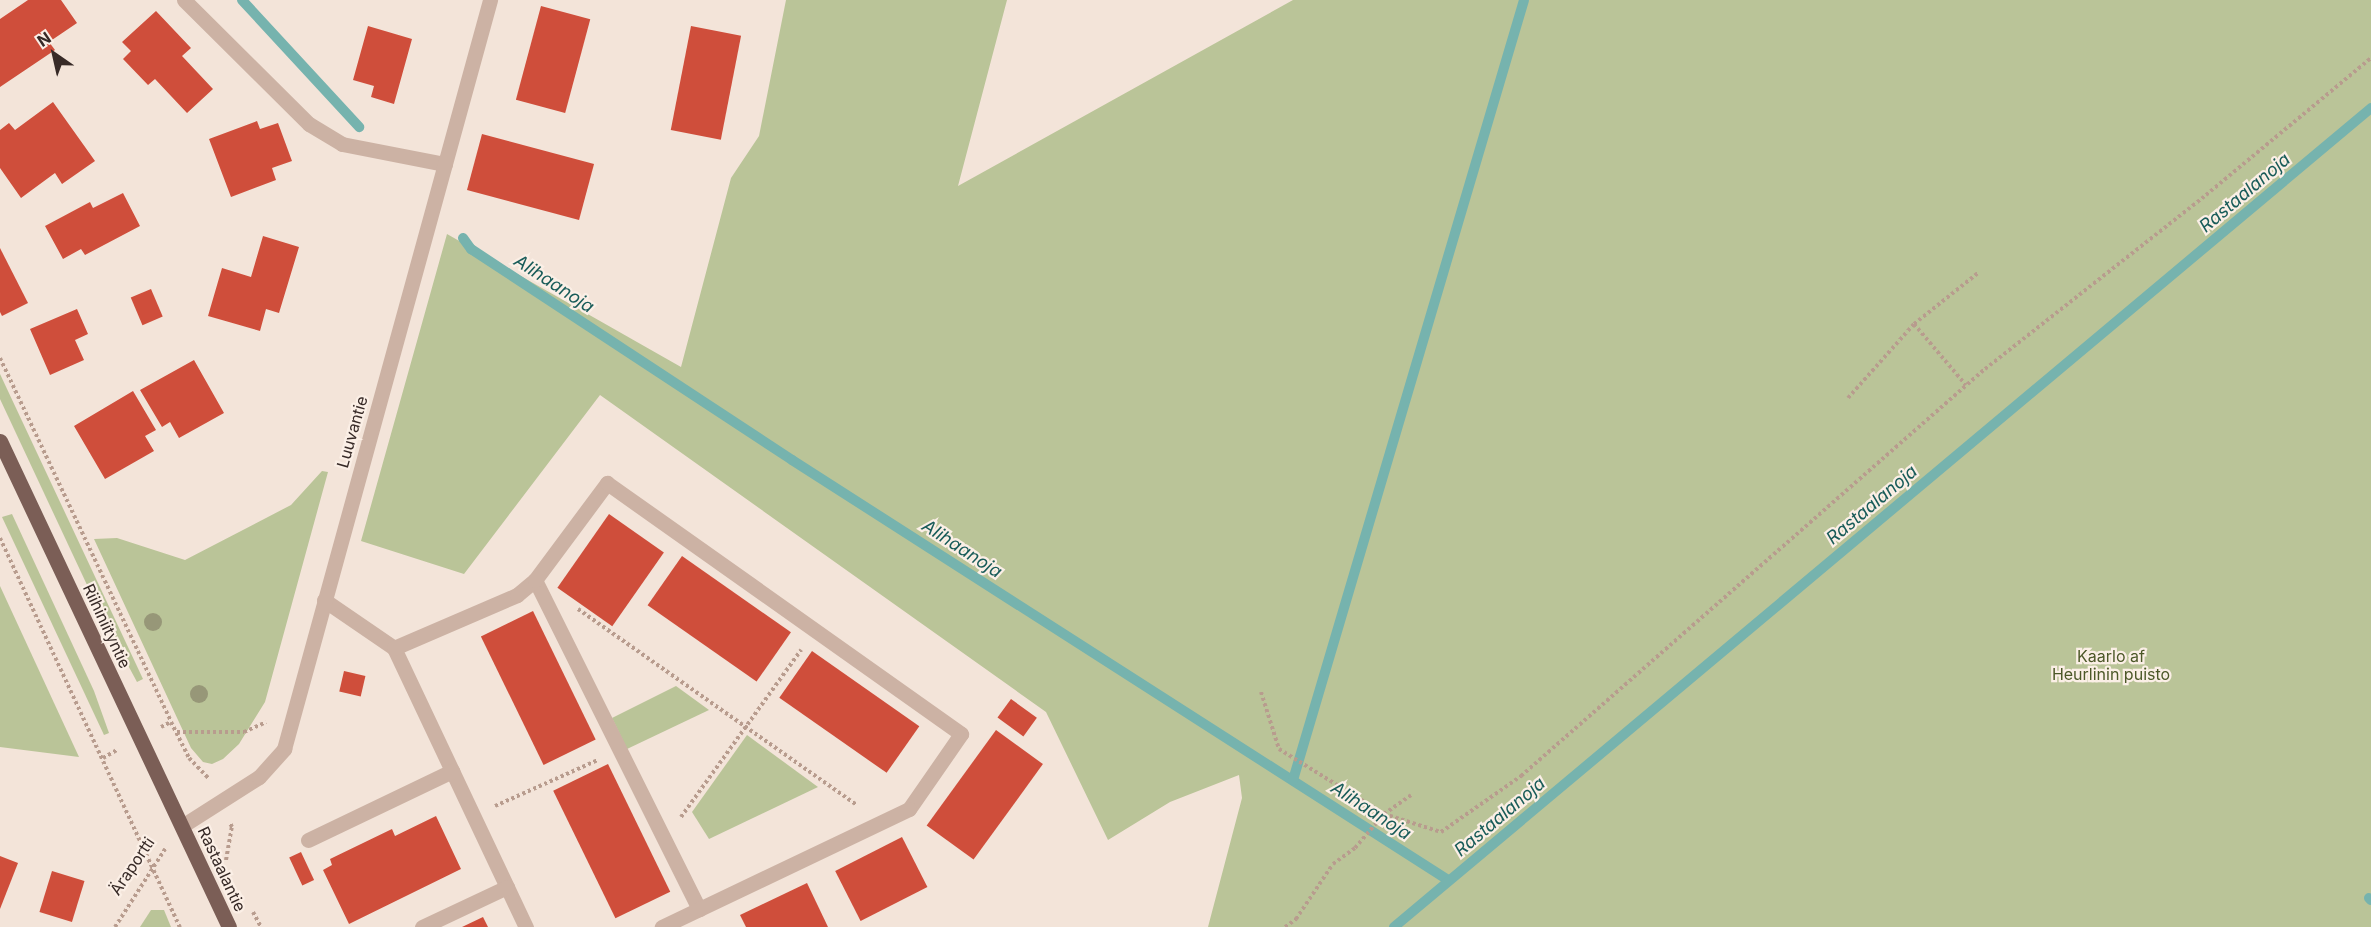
<!DOCTYPE html>
<html>
<head>
<meta charset="utf-8">
<style>
  body { margin:0 }
  #map { position:relative; width:2371px; height:927px; overflow:hidden; background:#f3e4d9; font-family:Inter,sans-serif }
  div>[style] { position:absolute }
  .green>* { inset:0; background:#bac498 }
  .stream>* { height:10px; margin:-5px; padding:0 5px; transform-origin:5px; border-radius:5px; background:#76b3ae }
  .building>* { inset:0; background:#cf4e3b; transform-origin:0 0 }
  .path>* { height:4px; margin-top:-2px; transform-origin:0; background:repeating-linear-gradient(90deg,#b89c8e 0 3px,transparent 0 6px) }
  .lane>* { height:15px; margin:-7.5px; padding:0 7.5px; transform-origin:7.5px; border-radius:7.5px; background:#ccb2a4 }
  .street>* { height:15px; margin:-7.5px; padding:0 7.5px; transform-origin:7.5px; border-radius:7.5px; background:#ccb2a4 }
  .primary>* { height:15px; margin:-7.5px; padding:0 7.5px; transform-origin:7.5px; border-radius:7.5px; background:#7b5e56 }
  .trees>* { width:18px; height:18px; margin:-9px; border-radius:50%; background:#979778 }
  span { translate:-50% -50%; white-space:nowrap; text-align:center; line-height:1.15; -webkit-text-stroke:4.5px #fbefe6; paint-order:stroke }
  .street-label { font-size:16px; color:#372a27 }
  .park-label { font-size:16px; color:#4c5828 }
  .water-label { font-size:18px; color:#195c59; font-style:italic }
  .north { position:absolute; left:24px; top:24px; width:60px; height:60px; -webkit-text-stroke:4px #fbefe6; paint-order:stroke; rotate:326deg; font-size:16px; font-weight:700; line-height:24px; text-align:center; color:#372a27 }
  .north::after { content:''; display:block; margin:auto; width:21px; height:27px; background:#372a27; clip-path:polygon(50% 0,100% 100%,50% 72%,0 100%) }
</style>
</head>
<body>
<div id="map">
  <div class="green">
    <div style="clip-path:polygon(786px 0,1007px 0,958px 186px,1293px 0,2371px 0,2371px 927px,1208px 927px,1242px 798px,1239px 775px,1170px 802px,1108px 840px,1046px 712px,600px 395px,464px 574px,361px 541px,447px 234px,681px 367px,731px 178px,759px 136px)"></div>
    <div style="clip-path:polygon(0 374px,143px 679px,137px 682px,102px 617px,0 399px)"></div>
    <div style="clip-path:polygon(322px 471px,328px 472px,265px 702px,239px 744px,223px 759px,212px 764px,203px 762px,191px 748px,94px 539px,117px 538px,185px 560px,291px 505px)"></div>
    <div style="clip-path:polygon(12px 514px,94px 691px,109px 733px,104px 735px,2px 517px)"></div>
    <div style="clip-path:polygon(0 586px,79px 757px,0 747px)"></div>
    <div style="clip-path:polygon(676px 686px,709px 710px,627px 749px,612px 718px)"></div>
    <div style="clip-path:polygon(747px 735px,818px 787px,709px 839px,692px 812px)"></div>
    <div style="clip-path:polygon(151px 910px,164px 910px,171px 927px,140px 927px)"></div>
  </div>
  <div class="stream">
    <div style="left:242px;top:0;width:173px;rotate:47.3deg"></div>
    <div style="left:463px;top:238px;width:14px;rotate:54deg"></div>
    <div style="left:471px;top:249px;width:384px;rotate:33.3deg"></div>
    <div style="left:792px;top:460px;width:779px;rotate:32.63deg"></div>
    <div style="left:1293px;top:780px;width:813px;rotate:-73.5deg"></div>
    <div style="left:2369px;top:898px;width:3px;rotate:45deg"></div>
    <div style="left:1394px;top:927px;width:1275px;rotate:-39.97deg"></div>
  </div>
  <div class="building">
    <div style="clip-path:polygon(28px 0,61px 0,77px 23px,49px 42px,55px 50px,0 87px,0 19px)"></div>
    <div style="left:541px;top:6px;width:51px;height:97px;rotate:15deg"></div>
    <div style="clip-path:polygon(156px 11px,191px 48px,182px 56px,213px 89px,187px 113px,155px 79px,148px 85px,123px 59px,131px 51px,122px 42px)"></div>
    <div style="clip-path:polygon(368px 26px,412px 39px,394px 104px,371px 97px,374px 86px,353px 80px)"></div>
    <div style="left:691px;top:26px;width:51px;height:106px;rotate:11deg"></div>
    <div style="clip-path:polygon(53px 102px,95px 161px,62px 184px,55px 173px,21px 198px,0 168px,0 130px,9px 123px,15px 130px)"></div>
    <div style="clip-path:polygon(257px 121px,260px 129px,278px 123px,292px 161px,272px 168px,276px 180px,231px 197px,209px 139px)"></div>
    <div style="left:482px;top:134px;width:116px;height:58px;rotate:15deg"></div>
    <div style="clip-path:polygon(123px 193px,140px 226px,85px 255px,81px 249px,63px 259px,45px 226px,90px 202px,93px 208px)"></div>
    <div style="clip-path:polygon(263px 236px,299px 247px,279px 313px,266px 309px,260px 331px,208px 316px,222px 268px,251px 277px)"></div>
    <div style="clip-path:polygon(0 248px,28px 303px,2px 316px,0 312px)"></div>
    <div style="left:151px;top:289px;width:30px;height:22px;rotate:67deg"></div>
    <div style="clip-path:polygon(77px 309px,88px 334px,75px 340px,84px 360px,50px 375px,30px 329px)"></div>
    <div style="clip-path:polygon(194px 360px,224px 413px,179px 438px,170px 422px,162px 427px,140px 390px)"></div>
    <div style="clip-path:polygon(133px 391px,156px 430px,145px 436px,154px 451px,105px 479px,74px 426px)"></div>
    <div style="left:609px;top:514px;width:67px;height:90px;rotate:35deg"></div>
    <div style="left:682px;top:556px;width:133px;height:60px;rotate:35deg"></div>
    <div style="left:533px;top:611px;width:143px;height:58px;rotate:64deg"></div>
    <div style="left:812px;top:651px;width:131px;height:57px;rotate:35deg"></div>
    <div style="left:344px;top:671px;width:22px;height:21px;rotate:13deg"></div>
    <div style="left:1011px;top:699px;width:32px;height:23px;rotate:36deg"></div>
    <div style="left:996px;top:730px;width:58px;height:118px;rotate:36deg"></div>
    <div style="left:608px;top:764px;width:142px;height:61px;rotate:64deg"></div>
    <div style="clip-path:polygon(436px 816px,461px 869px,349px 924px,323px 870px,332px 865px,330px 859px,392px 829px,395px 836px)"></div>
    <div style="left:902px;top:837px;width:56px;height:75px;rotate:63deg"></div>
    <div style="left:301px;top:852px;width:31px;height:13px;rotate:65deg"></div>
    <div style="clip-path:polygon(0 856px,18px 863px,0 909px)"></div>
    <div style="left:52px;top:871px;width:34px;height:43px;rotate:17deg"></div>
    <div style="clip-path:polygon(807px 883px,828px 927px,746px 927px,740px 915px)"></div>
    <div style="clip-path:polygon(483px 917px,488px 927px,462px 927px)"></div>
  </div>
  <div class="path">
    <div style="left:1914px;top:324px;width:80px;rotate:49.6deg"></div>
    <div style="left:0;top:358px;width:402px;rotate:64.8deg"></div>
    <div style="left:1848px;top:398px;width:99px;rotate:-48.3deg"></div>
    <div style="left:1914px;top:324px;width:82px;rotate:-38.6deg"></div>
    <div style="left:0;top:538px;width:429px;rotate:65.2deg"></div>
    <div style="left:578px;top:609px;width:341px;rotate:35.1deg"></div>
    <div style="left:1261px;top:692px;width:60px;rotate:72.5deg"></div>
    <div style="left:1279px;top:749px;width:123px;rotate:31.8deg"></div>
    <div style="left:1384px;top:814px;width:33px;rotate:-35deg"></div>
    <div style="left:161px;top:727px;width:11px;rotate:-27deg"></div>
    <div style="left:171px;top:722px;width:40px;rotate:63.4deg"></div>
    <div style="left:189px;top:758px;width:29px;rotate:46deg"></div>
    <div style="left:177px;top:732px;width:67px"></div>
    <div style="left:244px;top:732px;width:24px;rotate:-24deg"></div>
    <div style="left:103px;top:758px;width:16px;rotate:-30deg"></div>
    <div style="left:495px;top:806px;width:113px;rotate:-24.1deg"></div>
    <div style="left:681px;top:817px;width:206px;rotate:-54.3deg"></div>
    <div style="left:226px;top:860px;width:34px;rotate:-80deg"></div>
    <div style="left:232px;top:827px;width:4px;rotate:-117deg"></div>
    <div style="left:253px;top:912px;width:17px;rotate:62deg"></div>
    <div style="left:115px;top:927px;width:93px;rotate:-57.3deg"></div>
    <div style="left:1285px;top:927px;width:14px;rotate:-36deg"></div>
    <div style="left:1296px;top:919px;width:66px;rotate:-56.1deg"></div>
    <div style="left:1333px;top:864px;width:27px;rotate:-36deg"></div>
    <div style="left:1355px;top:848px;width:45px;rotate:-49.5deg"></div>
    <div style="left:1384px;top:814px;width:60px;rotate:17.5deg"></div>
    <div style="left:1441px;top:832px;width:98px;rotate:-35deg"></div>
    <div style="left:1521px;top:776px;width:617px;rotate:-41.26deg"></div>
    <div style="left:1985px;top:369px;width:281px;rotate:-38.2deg"></div>
    <div style="left:2206px;top:195px;width:214px;rotate:-39.7deg"></div>
  </div>
  <div class="lane">
    <div style="left:184px;top:0;width:176px;rotate:44.8deg"></div>
    <div style="left:309px;top:124px;width:39px;rotate:31deg"></div>
    <div style="left:342px;top:144px;width:105px;rotate:11deg"></div>
    <div style="left:535px;top:580px;width:368px;rotate:63.5deg"></div>
    <div style="left:324px;top:600px;width:85px;rotate:34.4deg"></div>
    <div style="left:394px;top:648px;width:309px;rotate:64.7deg"></div>
    <div style="left:394px;top:648px;width:134px;rotate:-23.3deg"></div>
    <div style="left:517px;top:595px;width:23px;rotate:-40deg"></div>
    <div style="left:535px;top:580px;width:121px;rotate:-53.4deg"></div>
    <div style="left:607px;top:483px;width:434px;rotate:35.3deg"></div>
    <div style="left:961px;top:734px;width:91px;rotate:124.7deg"></div>
    <div style="left:909px;top:809px;width:274px;rotate:154.5deg"></div>
    <div style="left:308px;top:840px;width:160px;rotate:-25.6deg"></div>
    <div style="left:422px;top:927px;width:94px;rotate:-25.2deg"></div>
  </div>
  <div class="street">
    <div style="left:182px;top:826px;width:91px;rotate:-32.5deg"></div>
    <div style="left:259px;top:777px;width:38px;rotate:-48deg"></div>
    <div style="left:284px;top:749px;width:777px;rotate:-74.62deg"></div>
  </div>
  <div class="primary">
    <div style="left:0;top:441px;width:537px;rotate:64.77deg"></div>
  </div>
  <div class="trees">
    <div style="left:153px;top:622px"></div>
    <div style="left:199px;top:694px"></div>
  </div>
  <div class="street-label">
    <span style="left:352px;top:432px;rotate:-74deg">Luuvantie</span>
    <span style="left:107px;top:626px;rotate:65deg">Riihiniityntie</span>
    <span style="left:132px;top:866px;rotate:-56deg">Äraportti</span>
    <span style="left:222px;top:869px;rotate:65deg">Rastaalantie</span>
  </div>
  <div class="park-label">
    <span style="left:2111px;top:665px">Kaarlo af<br>Heurlinin puisto</span>
  </div>
  <div class="water-label">
    <span style="left:2245px;top:193px;rotate:-40deg">Rastaalanoja</span>
    <span style="left:554px;top:284px;rotate:33deg">Alihaanoja</span>
    <span style="left:1872px;top:505px;rotate:-40deg">Rastaalanoja</span>
    <span style="left:962px;top:549px;rotate:33deg">Alihaanoja</span>
    <span style="left:1371px;top:811px;rotate:33deg">Alihaanoja</span>
    <span style="left:1500px;top:817px;rotate:-40deg">Rastaalanoja</span>
  </div>
  <div class="north">N</div>
</div>
</body>
</html>
